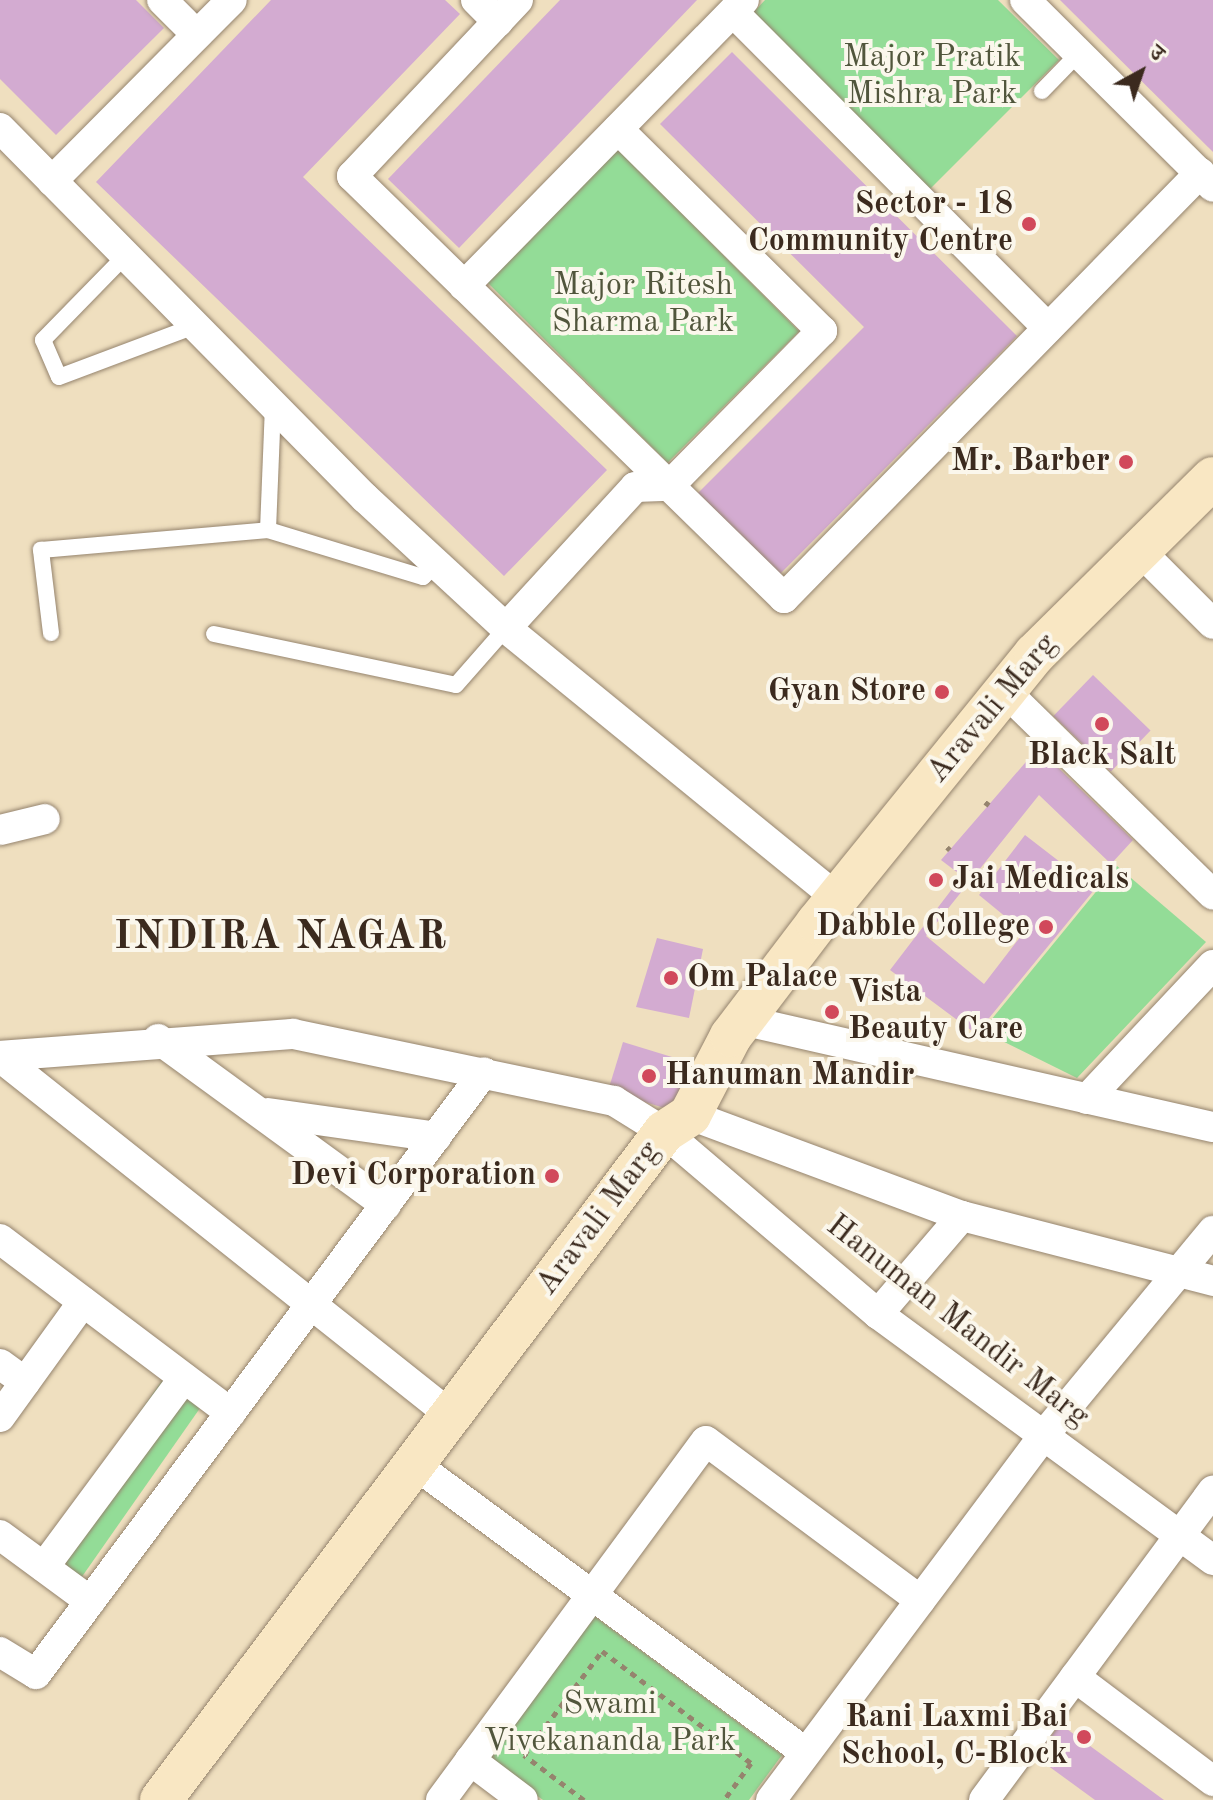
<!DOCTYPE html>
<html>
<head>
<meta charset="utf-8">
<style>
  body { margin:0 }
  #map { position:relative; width:1213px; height:1800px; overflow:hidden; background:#efdfbf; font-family:"Old Standard TT","Noto Serif Devanagari",serif }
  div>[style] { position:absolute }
  .green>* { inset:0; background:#93dc97; transform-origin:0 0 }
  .building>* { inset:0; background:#d3abd1; transform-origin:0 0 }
  .path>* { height:5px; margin-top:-2.5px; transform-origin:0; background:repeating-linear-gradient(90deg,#95846e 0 6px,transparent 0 12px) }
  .roads { filter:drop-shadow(0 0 2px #95846e) drop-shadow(0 0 2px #95846e) }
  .lane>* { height:16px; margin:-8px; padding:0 8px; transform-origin:8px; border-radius:8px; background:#fff }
  .street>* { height:30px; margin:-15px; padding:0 15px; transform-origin:15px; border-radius:15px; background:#fff }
  .secondary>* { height:42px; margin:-21px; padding:0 21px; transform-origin:21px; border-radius:21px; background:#f9e7c3 }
  .dots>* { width:22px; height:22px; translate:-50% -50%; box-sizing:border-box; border:4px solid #fbf7ec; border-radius:50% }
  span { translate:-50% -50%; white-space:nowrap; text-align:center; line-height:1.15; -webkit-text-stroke:8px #fbf7ec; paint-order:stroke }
  .park-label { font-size:32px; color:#51563c }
  .poi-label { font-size:32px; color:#3b2a1e; font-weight:700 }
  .right { translate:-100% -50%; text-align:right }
  .left { translate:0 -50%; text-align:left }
  .street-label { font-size:32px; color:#3b2a1e }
  .district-label { font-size:40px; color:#3b2a1e; font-weight:700; letter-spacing:2px }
  .north { position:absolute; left:1101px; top:32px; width:80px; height:80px; -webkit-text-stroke:6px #fbf7ec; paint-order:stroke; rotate:40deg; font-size:22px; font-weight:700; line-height:32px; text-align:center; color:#3b2a1e }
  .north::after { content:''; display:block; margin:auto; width:28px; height:36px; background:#3b2a1e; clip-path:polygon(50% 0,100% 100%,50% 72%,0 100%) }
</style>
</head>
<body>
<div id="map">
  <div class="green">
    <div style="clip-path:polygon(765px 0,998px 0,1059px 60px,930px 189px,753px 13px)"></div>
    <div style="left:616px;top:148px;width:259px;height:186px;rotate:45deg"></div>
    <div style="clip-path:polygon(1117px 866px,1206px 942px,1077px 1078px,982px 1031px)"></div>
    <div style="left:163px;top:1379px;width:47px;height:221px;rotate:35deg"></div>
    <div style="clip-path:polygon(594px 1616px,782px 1755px,749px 1800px,543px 1800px,488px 1760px)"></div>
  </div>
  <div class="building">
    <div style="clip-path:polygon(0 0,136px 0,164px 28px,56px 135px,0 79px)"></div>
    <div style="clip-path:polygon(271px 0,445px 0,460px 14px,303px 177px,607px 470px,504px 576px,96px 182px)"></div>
    <div style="clip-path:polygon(560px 0,697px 0,459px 248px,388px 179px)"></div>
    <div style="clip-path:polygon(1060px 0,1213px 0,1213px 152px)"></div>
    <div style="clip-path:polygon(732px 52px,1017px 336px,780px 574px,698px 493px,864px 327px,660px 124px)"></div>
    <div style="left:1093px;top:675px;width:80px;height:57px;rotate:44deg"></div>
    <div style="clip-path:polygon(1038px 748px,1133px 840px,1111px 864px,1039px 795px,926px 936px,984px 984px,1024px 932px,979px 895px,1025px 835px,1095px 889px,976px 1034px,890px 970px,962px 876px,941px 860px)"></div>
    <div style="clip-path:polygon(657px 938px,703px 949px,689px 1018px,636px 1007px)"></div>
    <div style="left:623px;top:1042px;width:70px;height:51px;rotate:17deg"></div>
    <div style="clip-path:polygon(1060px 1724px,1164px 1800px,1095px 1800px,1036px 1757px)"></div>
  </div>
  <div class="path">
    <div style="left:985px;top:802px;width:5px;rotate:37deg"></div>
    <div style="left:947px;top:847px;width:4px;rotate:45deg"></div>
    <div style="left:584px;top:1800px;width:75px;rotate:-143.1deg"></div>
    <div style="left:524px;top:1755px;width:130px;rotate:-53.1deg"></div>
    <div style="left:602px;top:1651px;width:186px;rotate:36.9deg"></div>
    <div style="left:751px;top:1763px;width:46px;rotate:126.1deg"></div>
  </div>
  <div class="roads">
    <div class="lane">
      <div style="left:1042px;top:91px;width:53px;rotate:-45.8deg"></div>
      <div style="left:126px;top:255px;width:119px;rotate:134.3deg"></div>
      <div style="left:43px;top:340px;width:40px;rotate:66.6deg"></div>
      <div style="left:59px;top:377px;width:145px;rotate:-20.6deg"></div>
      <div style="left:268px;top:530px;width:124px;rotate:-87.7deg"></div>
      <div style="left:51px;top:633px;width:84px;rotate:-96.9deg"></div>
      <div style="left:41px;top:550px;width:228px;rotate:-5deg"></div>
      <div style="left:268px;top:530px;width:162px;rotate:16.9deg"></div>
      <div style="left:423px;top:577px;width:19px;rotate:-43deg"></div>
      <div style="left:214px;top:634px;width:247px;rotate:11.9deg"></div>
      <div style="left:456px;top:685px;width:76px;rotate:-48.7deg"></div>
    </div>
    <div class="street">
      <div style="left:162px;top:0;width:49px;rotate:45deg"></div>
      <div style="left:476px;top:0;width:31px;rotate:45deg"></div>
      <div style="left:518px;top:0;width:242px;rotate:133.3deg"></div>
      <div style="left:352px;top:176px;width:604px;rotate:44.33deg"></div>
      <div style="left:784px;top:598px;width:595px;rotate:-45.61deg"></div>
      <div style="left:1025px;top:0;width:265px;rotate:44.8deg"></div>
      <div style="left:733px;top:12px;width:446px;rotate:45.1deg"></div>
      <div style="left:0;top:128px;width:520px;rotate:45.39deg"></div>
      <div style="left:365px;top:498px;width:192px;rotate:42.7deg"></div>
      <div style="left:506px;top:628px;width:427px;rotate:39.2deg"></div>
      <div style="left:52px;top:181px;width:255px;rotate:-45.2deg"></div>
      <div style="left:464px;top:286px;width:400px;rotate:-45.6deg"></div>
      <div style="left:1140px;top:551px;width:103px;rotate:45deg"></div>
      <div style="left:506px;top:628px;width:191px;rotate:-47.5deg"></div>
      <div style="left:635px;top:487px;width:34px;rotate:-2deg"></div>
      <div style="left:669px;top:486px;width:218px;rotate:-45.4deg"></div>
      <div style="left:822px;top:331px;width:287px;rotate:-135.3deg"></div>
      <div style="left:1005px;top:691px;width:291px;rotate:44.4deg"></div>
      <div style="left:0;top:830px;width:46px;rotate:-13.7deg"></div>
      <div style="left:742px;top:1020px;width:483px;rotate:12.8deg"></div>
      <div style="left:158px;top:1039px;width:282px;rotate:36.1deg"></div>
      <div style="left:0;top:1056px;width:294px;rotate:-4.3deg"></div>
      <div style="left:293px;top:1034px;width:328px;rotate:11.8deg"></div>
      <div style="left:614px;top:1101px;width:59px;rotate:31.8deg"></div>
      <div style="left:664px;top:1132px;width:281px;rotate:40.4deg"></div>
      <div style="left:878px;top:1314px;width:416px;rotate:36.3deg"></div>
      <div style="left:0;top:1057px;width:579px;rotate:38.47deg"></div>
      <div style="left:1087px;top:1099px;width:184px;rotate:-46.8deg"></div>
      <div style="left:268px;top:1113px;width:170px;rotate:8.1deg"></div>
      <div style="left:690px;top:1115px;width:290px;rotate:20.4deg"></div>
      <div style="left:962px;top:1216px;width:259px;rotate:14.5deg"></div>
      <div style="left:0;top:1239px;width:289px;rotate:37deg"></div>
      <div style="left:878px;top:1314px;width:129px;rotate:-49.4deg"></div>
      <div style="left:0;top:1364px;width:31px;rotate:36deg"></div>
      <div style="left:0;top:1417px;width:142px;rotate:-54.2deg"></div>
      <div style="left:417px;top:1466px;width:483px;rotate:36.4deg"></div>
      <div style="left:0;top:1535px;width:112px;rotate:36.3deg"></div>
      <div style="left:44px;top:1567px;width:235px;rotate:-53.5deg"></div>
      <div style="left:0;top:1652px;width:42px;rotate:31.4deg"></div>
      <div style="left:36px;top:1674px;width:750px;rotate:-53.34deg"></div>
      <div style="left:1075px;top:1677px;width:173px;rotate:37deg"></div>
      <div style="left:470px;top:1760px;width:66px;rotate:37deg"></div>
      <div style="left:441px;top:1800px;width:446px;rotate:-53.6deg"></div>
      <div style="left:706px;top:1441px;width:267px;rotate:36.6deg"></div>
      <div style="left:771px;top:1800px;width:456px;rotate:-53.2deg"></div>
      <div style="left:1044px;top:1435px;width:265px;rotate:-50.4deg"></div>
      <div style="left:984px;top:1800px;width:385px;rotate:-53.5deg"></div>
    </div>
    <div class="secondary">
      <div style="left:161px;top:1800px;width:836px;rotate:-53.02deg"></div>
      <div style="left:664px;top:1132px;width:31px;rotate:-33deg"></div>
      <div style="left:690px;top:1115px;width:89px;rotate:-62.6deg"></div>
      <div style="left:731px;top:1036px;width:142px;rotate:-52.7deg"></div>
      <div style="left:817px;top:923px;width:346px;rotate:-51deg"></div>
      <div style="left:1035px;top:654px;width:250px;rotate:-44.7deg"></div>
    </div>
  </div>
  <div class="dots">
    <div style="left:1029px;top:224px;background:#d1495b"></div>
    <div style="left:1126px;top:462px;background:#d1495b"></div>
    <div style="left:942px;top:692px;background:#d1495b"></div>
    <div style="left:1102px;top:724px;background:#d1495b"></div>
    <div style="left:936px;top:880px;background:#d1495b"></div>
    <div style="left:1046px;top:927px;background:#d1495b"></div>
    <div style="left:671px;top:978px;background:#d1495b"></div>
    <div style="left:832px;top:1012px;background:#d1495b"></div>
    <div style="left:649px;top:1076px;background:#d1495b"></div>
    <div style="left:552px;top:1176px;background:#d1495b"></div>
    <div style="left:1084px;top:1737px;background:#d1495b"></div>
  </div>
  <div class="park-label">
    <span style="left:932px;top:77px">Major Pratik<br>Mishra Park</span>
    <span style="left:643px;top:305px">Major Ritesh<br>Sharma Park</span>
    <span style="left:610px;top:1724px">Swami<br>Vivekananda Park</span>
  </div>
  <div class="poi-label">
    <span class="right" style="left:1013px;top:224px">Sector - 18<br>Community Centre</span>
    <span class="right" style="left:1110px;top:462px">Mr. Barber</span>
    <span class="right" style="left:926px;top:692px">Gyan Store</span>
    <span style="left:1102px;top:756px">Black Salt</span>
    <span class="left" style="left:952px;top:880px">Jai Medicals</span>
    <span class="right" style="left:1030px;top:927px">Dabble College</span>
    <span class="left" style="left:687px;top:978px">Om Palace</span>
    <span class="left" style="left:848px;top:1012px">Vista<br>Beauty Care</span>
    <span class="left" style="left:665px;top:1076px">Hanuman Mandir</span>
    <span class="right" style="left:536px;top:1176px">Devi Corporation</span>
    <span class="right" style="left:1068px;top:1737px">Rani Laxmi Bai<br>School, C-Block</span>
  </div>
  <div class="street-label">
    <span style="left:993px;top:709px;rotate:-50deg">Aravali Marg</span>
    <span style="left:599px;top:1219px;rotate:-53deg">Aravali Marg</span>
    <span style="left:957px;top:1322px;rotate:38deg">Hanuman Mandir Marg</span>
  </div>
  <div class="district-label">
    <span style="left:281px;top:938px">INDIRA NAGAR</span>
  </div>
  <div class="north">उ</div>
</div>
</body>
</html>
